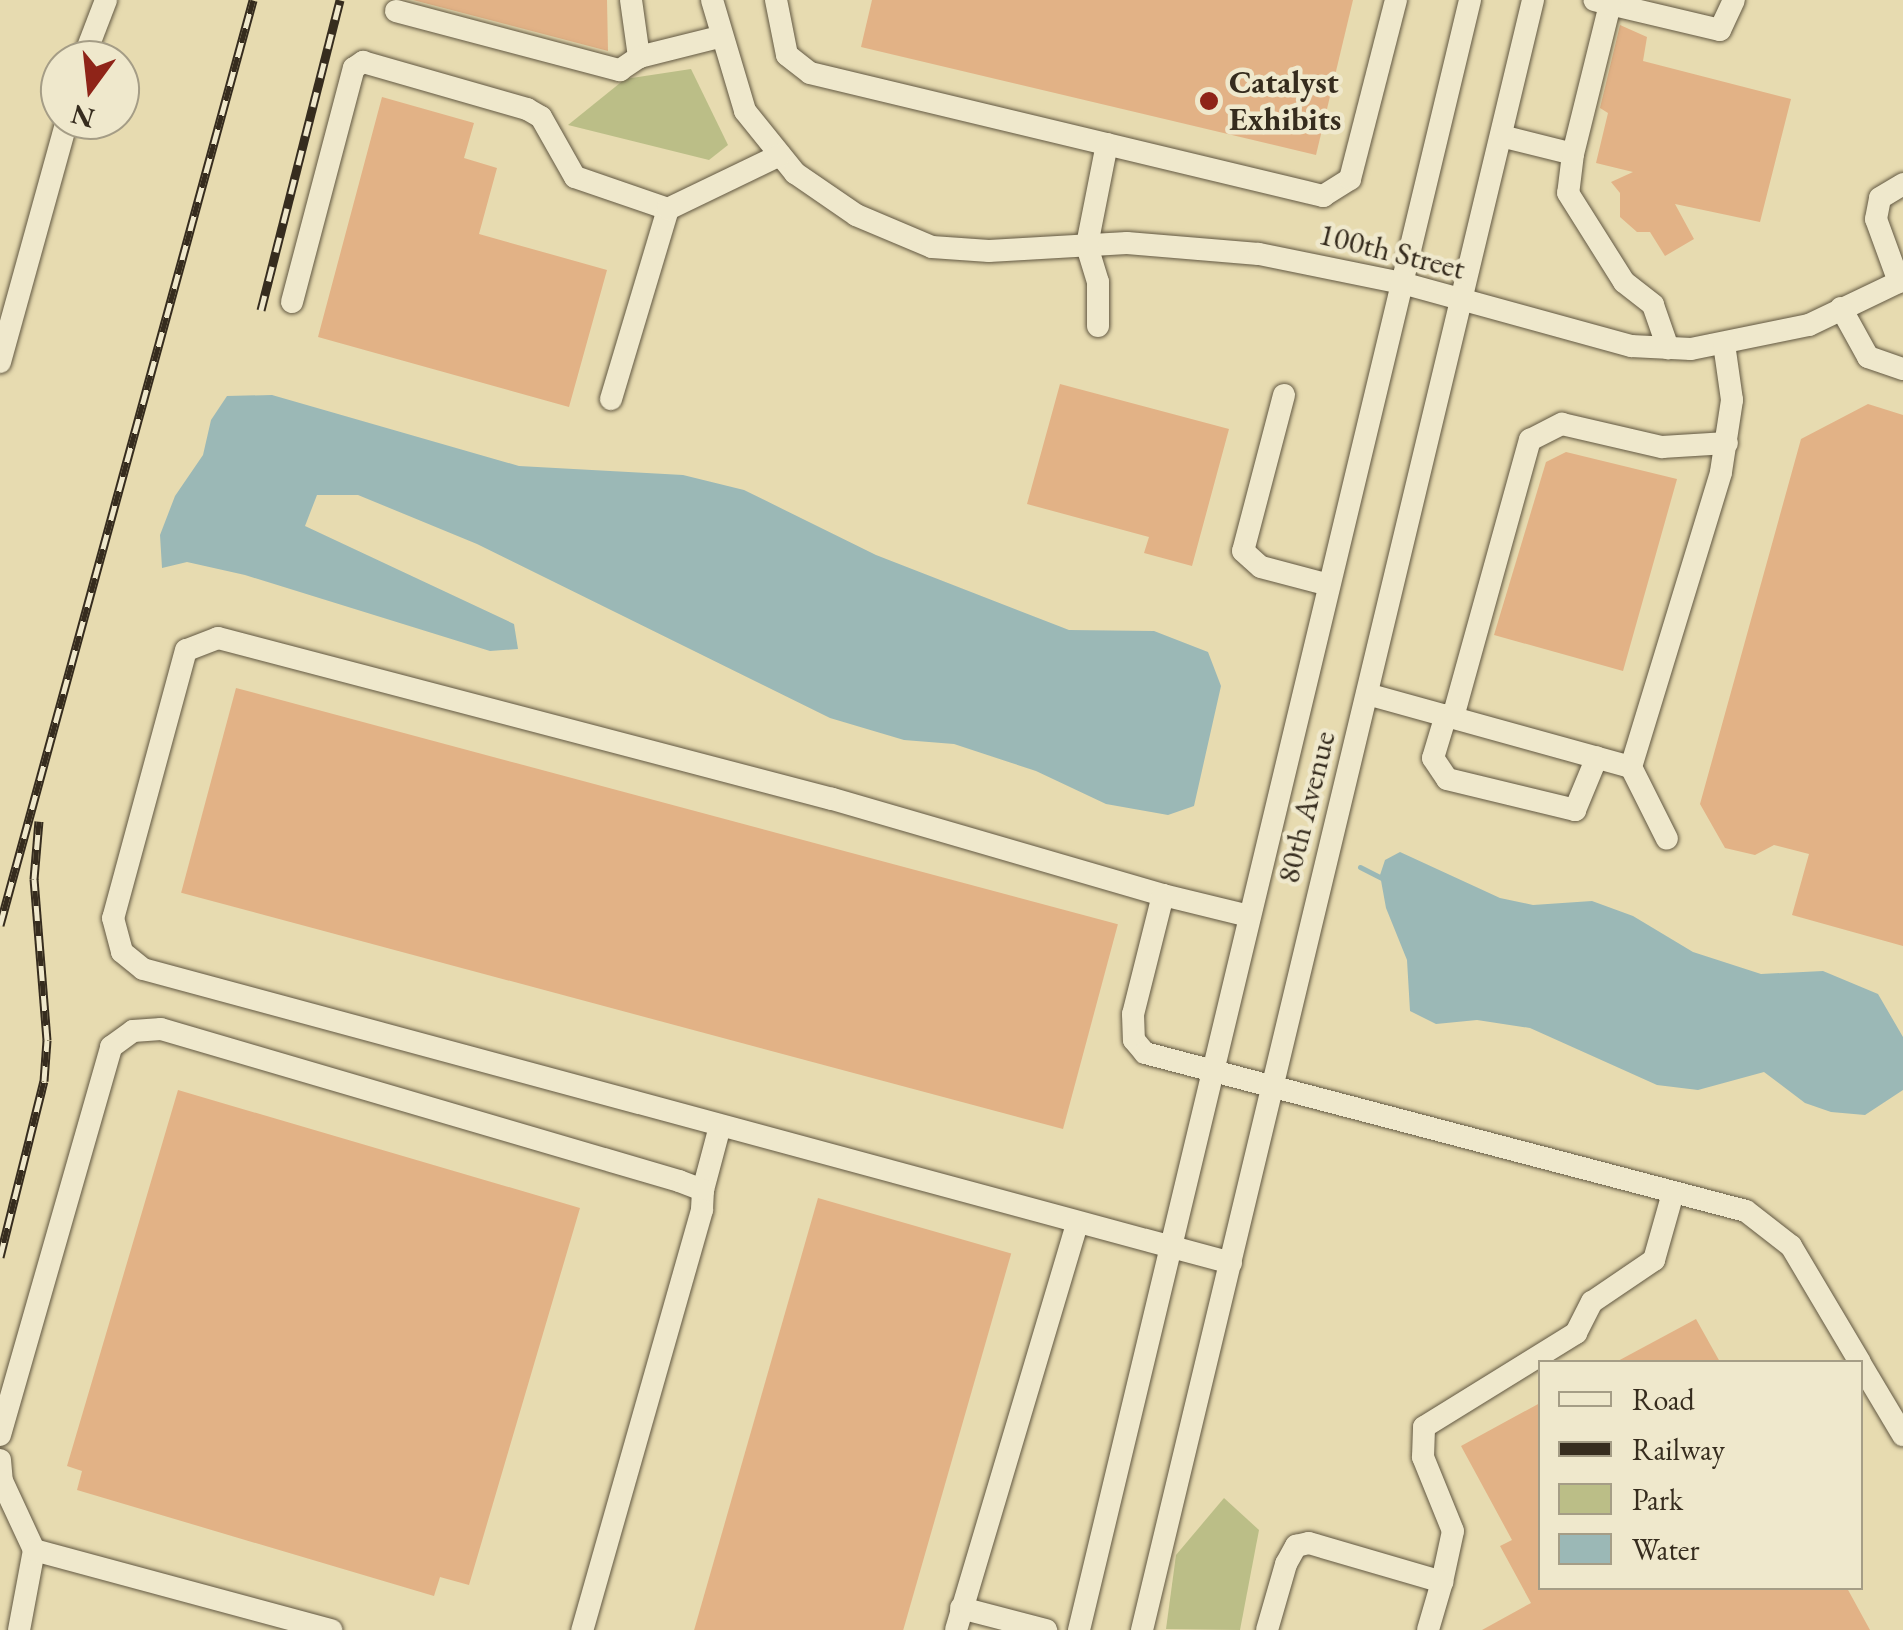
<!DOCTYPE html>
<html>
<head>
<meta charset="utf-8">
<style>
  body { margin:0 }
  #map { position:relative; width:1903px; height:1630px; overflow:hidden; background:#e7dbb0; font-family:"EB Garamond",serif }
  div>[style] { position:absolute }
  .green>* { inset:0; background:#bbbe87 }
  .water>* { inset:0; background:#9bb8b6 }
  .stream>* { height:5px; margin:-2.5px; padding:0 2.5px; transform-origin:2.5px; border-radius:2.5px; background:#9bb8b6 }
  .building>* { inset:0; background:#e2b286; transform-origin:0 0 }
  .roads { filter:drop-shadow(0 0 2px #625842) drop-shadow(0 0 2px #625842) }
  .minor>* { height:22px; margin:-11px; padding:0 11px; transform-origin:11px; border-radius:11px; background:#efe8cc }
  .rail>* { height:9px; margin-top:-4.5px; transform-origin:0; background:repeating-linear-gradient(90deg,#efe8cc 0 15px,#362c1e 0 30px); box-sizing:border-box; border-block:2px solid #362c1e }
  .dots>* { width:28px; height:28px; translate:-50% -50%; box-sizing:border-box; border:5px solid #efe8cc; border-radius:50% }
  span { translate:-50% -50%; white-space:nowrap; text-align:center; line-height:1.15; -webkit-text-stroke:9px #efe8cc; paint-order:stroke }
  .poi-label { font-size:32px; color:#362c1e; font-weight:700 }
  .left { translate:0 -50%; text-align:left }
  .street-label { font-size:32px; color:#362c1e }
  .legend { position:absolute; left:1538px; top:1360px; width:325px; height:230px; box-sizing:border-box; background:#efe8cc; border:2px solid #a59d86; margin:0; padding:12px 18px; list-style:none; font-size:30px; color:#362c1e }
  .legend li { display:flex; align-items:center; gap:20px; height:50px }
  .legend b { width:50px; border:2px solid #a59d86 }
  .north { position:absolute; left:40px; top:40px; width:100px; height:100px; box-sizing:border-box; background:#efe8cc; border:2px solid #a59d86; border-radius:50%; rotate:195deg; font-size:28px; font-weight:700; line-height:40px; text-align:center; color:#362c1e }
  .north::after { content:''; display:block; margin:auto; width:35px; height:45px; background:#8f2418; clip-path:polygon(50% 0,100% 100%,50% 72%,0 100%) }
</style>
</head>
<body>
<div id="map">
  <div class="green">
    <div style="clip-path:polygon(691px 69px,728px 145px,709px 160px,568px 125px,625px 79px)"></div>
    <div style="clip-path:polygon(1224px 1498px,1259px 1530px,1240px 1630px,1166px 1629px,1176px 1555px)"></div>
  </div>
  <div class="water">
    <div style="clip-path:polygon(272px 395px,519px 466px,683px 475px,744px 490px,876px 555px,1069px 630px,1154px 631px,1208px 652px,1221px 686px,1194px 806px,1168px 815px,1106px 804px,1036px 771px,954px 744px,904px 740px,830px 718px,477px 544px,358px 495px,317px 495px,305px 526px,514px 624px,518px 649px,490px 651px,245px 575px,187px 562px,162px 568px,160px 535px,175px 496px,203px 455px,211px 420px,227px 396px)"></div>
    <div style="clip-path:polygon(1400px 852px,1500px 898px,1533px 905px,1592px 901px,1633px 916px,1693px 952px,1761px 974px,1823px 971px,1878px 994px,1903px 1037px,1903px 1090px,1865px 1115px,1831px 1112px,1805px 1103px,1764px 1072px,1698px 1090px,1657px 1085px,1530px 1028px,1477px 1020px,1436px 1024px,1410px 1011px,1407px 960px,1386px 908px,1380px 875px,1385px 860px)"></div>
  </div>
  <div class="stream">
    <div style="left:1360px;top:867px;width:27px;rotate:27deg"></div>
  </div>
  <div class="building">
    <div style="clip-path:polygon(413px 0,607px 0,608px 51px)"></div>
    <div style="clip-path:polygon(872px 0,1353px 0,1316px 155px,861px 47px)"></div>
    <div style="clip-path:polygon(1620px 25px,1647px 37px,1643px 61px,1791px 99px,1760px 222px,1675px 204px,1694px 239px,1665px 256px,1650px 232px,1637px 232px,1620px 217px,1620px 193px,1611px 182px,1633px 172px,1596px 163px,1608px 113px,1600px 108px)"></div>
    <div style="clip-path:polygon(382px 97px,474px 123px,464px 158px,497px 168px,479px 234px,607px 270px,569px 407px,318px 337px)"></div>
    <div style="clip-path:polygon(1060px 384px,1229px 429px,1192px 566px,1144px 553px,1149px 537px,1027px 504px)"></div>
    <div style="clip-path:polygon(1868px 404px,1903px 415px,1903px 946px,1792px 915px,1809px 854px,1774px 845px,1755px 855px,1725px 848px,1700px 804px,1801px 439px)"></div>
    <div style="clip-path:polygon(1566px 452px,1677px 479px,1623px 671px,1494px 635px,1546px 462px)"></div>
    <div style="left:236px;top:688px;width:913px;height:212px;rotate:15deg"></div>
    <div style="clip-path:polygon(178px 1090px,580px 1208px,469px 1585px,440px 1577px,434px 1596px,77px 1490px,82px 1471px,67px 1466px)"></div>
    <div style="left:818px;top:1198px;width:201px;height:450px;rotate:16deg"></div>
    <div style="clip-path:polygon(1696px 1319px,1720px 1362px,1616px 1362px)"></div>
    <div style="clip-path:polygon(1540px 1403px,1540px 1588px,1847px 1588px,1870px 1630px,1482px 1630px,1531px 1603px,1500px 1546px,1512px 1540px,1461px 1446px)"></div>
  </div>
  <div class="roads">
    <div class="minor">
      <div style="left:631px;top:0;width:58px;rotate:82deg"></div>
      <div style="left:639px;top:57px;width:82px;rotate:-14deg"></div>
      <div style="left:712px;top:0;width:116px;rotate:73.4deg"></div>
      <div style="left:745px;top:111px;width:80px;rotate:51.1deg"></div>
      <div style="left:795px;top:173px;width:74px;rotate:34.5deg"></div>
      <div style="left:856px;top:215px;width:82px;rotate:22.8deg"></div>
      <div style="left:932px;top:247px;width:57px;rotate:4deg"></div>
      <div style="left:989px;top:251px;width:138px;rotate:-3.3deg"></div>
      <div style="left:1127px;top:243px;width:132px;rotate:4.8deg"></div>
      <div style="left:1259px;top:254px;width:146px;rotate:11.5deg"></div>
      <div style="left:1402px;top:283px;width:238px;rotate:15.4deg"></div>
      <div style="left:1631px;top:346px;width:60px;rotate:2.9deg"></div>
      <div style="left:1691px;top:349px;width:120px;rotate:-11.5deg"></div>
      <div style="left:1809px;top:325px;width:104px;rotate:-25.6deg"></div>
      <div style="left:776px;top:0;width:56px;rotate:78.7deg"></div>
      <div style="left:787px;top:55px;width:29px;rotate:38deg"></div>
      <div style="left:810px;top:73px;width:528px;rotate:13.48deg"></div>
      <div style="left:1323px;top:196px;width:32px;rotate:-32deg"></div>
      <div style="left:1350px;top:179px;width:185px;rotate:-75.6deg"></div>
      <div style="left:1610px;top:4px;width:113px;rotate:13.3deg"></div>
      <div style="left:1720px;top:30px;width:33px;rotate:-65deg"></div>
      <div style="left:396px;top:11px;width:232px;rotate:14.8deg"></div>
      <div style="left:620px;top:70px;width:23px;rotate:-34deg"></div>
      <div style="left:83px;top:60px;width:64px;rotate:-69deg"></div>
      <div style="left:1501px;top:136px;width:74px;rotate:14deg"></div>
      <div style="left:1573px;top:154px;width:39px;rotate:97deg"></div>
      <div style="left:1568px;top:193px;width:105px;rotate:57.8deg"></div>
      <div style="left:1624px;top:282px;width:37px;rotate:38deg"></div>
      <div style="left:1653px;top:305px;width:46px;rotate:70.8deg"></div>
      <div style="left:1573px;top:154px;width:154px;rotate:-76.1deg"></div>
      <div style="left:1610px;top:4px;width:16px;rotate:-166deg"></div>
      <div style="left:1899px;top:282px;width:67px;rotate:-110.1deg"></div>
      <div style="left:1876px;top:219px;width:21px;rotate:-79deg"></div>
      <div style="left:1880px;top:198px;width:27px;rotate:-31deg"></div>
      <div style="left:292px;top:302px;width:242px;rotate:-75.2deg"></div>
      <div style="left:354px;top:68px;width:11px;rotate:-34deg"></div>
      <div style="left:363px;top:62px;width:171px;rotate:16deg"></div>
      <div style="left:527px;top:109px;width:16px;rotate:30deg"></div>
      <div style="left:541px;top:117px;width:69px;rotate:60.5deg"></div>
      <div style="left:575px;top:177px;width:98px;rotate:19deg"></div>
      <div style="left:1841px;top:308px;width:56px;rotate:61.1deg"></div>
      <div style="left:1868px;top:357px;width:37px;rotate:19deg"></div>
      <div style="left:1098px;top:326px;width:44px;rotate:-90deg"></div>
      <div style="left:1098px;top:282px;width:39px;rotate:-107deg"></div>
      <div style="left:1087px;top:245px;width:103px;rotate:-78.8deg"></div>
      <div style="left:0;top:362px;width:251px;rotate:-74.5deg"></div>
      <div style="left:1284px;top:395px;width:161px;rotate:104.7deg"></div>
      <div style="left:1243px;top:551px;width:24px;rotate:42deg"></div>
      <div style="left:1261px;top:567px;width:70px;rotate:14.8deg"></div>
      <div style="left:611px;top:399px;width:198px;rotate:-73.3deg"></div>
      <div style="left:668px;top:209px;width:124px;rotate:-25.7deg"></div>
      <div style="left:1367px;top:694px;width:274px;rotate:15.5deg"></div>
      <div style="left:1631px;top:767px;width:308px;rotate:-73deg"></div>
      <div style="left:1721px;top:472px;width:73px;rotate:-81.3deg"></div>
      <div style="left:1732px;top:400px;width:57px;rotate:-98.1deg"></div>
      <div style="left:1446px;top:715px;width:45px;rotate:106.8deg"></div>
      <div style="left:1433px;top:758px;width:25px;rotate:56deg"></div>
      <div style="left:1447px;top:779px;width:132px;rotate:13.6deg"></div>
      <div style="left:1575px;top:810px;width:57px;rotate:-67.5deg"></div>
      <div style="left:1453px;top:717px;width:288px;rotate:-74.5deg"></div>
      <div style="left:1530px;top:440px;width:36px;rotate:-27deg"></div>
      <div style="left:1562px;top:424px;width:103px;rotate:13deg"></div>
      <div style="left:1662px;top:447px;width:65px;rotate:-3.5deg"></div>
      <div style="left:1631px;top:767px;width:80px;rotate:63.4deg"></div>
      <div style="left:1163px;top:895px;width:345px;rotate:-163.8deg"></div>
      <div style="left:832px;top:799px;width:635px;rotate:-165.31deg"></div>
      <div style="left:218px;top:638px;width:34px;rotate:159deg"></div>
      <div style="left:186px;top:650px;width:278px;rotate:105.2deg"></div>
      <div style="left:113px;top:918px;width:35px;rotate:75deg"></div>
      <div style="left:122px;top:952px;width:27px;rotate:39deg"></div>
      <div style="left:143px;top:969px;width:1127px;rotate:15.12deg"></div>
      <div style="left:1249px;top:916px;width:89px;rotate:-166.3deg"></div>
      <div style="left:1163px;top:895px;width:123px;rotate:104.1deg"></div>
      <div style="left:1133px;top:1014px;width:26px;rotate:88deg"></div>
      <div style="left:1134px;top:1040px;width:17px;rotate:50deg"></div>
      <div style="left:1145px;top:1053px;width:621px;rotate:14.73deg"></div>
      <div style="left:1746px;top:1211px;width:57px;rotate:37.9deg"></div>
      <div style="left:1791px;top:1246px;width:135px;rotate:59.3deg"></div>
      <div style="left:703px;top:1190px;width:66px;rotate:-75.1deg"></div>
      <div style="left:1860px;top:1363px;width:84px;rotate:59.2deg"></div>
      <div style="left:0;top:1435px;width:404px;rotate:-74deg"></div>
      <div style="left:111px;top:1047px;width:27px;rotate:-36deg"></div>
      <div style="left:133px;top:1031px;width:28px;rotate:-4deg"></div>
      <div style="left:161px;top:1029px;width:540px;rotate:16.35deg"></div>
      <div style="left:679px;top:1181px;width:26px;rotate:21deg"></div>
      <div style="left:703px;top:1190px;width:20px;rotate:93deg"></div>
      <div style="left:702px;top:1210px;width:437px;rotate:105.9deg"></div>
      <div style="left:0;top:1460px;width:21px;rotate:85deg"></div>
      <div style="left:2px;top:1481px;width:76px;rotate:65.1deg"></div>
      <div style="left:34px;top:1550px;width:81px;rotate:100.6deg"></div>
      <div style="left:34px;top:1550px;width:308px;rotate:15.1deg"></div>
      <div style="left:1442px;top:1582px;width:52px;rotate:-77.8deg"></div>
      <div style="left:1453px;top:1531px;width:80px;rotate:-112.1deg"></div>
      <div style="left:1423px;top:1457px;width:30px;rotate:-88deg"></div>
      <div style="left:1424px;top:1427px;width:179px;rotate:-31.7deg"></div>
      <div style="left:1576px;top:1333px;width:35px;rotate:-63deg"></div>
      <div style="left:1592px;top:1302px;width:75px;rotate:-34.1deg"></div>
      <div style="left:1654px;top:1260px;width:70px;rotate:-74.2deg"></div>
      <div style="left:961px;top:1608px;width:88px;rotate:14.5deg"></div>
      <div style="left:956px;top:1630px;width:424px;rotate:-73.4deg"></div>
      <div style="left:1079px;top:1630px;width:1676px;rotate:-76.51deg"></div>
      <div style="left:1142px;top:1630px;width:1676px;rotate:-76.51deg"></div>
      <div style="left:1267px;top:1630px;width:69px;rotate:-73.9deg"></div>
      <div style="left:1286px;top:1564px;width:21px;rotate:-61deg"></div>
      <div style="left:1296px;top:1546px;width:13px;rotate:-13deg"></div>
      <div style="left:1309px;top:1543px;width:139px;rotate:16.3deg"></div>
      <div style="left:1442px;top:1582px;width:50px;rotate:106.3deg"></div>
    </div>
  </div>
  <div class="rail">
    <div style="left:261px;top:310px;width:320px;rotate:-75.7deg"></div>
    <div style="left:0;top:925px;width:959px;rotate:-74.7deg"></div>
    <div style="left:0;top:1257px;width:181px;rotate:-76deg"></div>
    <div style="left:44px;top:1081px;width:41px;rotate:-85.8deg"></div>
    <div style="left:47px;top:1040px;width:162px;rotate:-94.6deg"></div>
    <div style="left:34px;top:879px;width:58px;rotate:-85.1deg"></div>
  </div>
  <div class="dots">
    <div style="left:1209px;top:101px;background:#8f2418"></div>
  </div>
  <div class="poi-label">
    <span class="left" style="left:1229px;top:101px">Catalyst<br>Exhibits</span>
  </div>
  <div class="street-label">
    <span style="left:1392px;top:251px;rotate:14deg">100th Street</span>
    <span style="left:1306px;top:807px;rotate:-76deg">80th Avenue</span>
  </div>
  <ul class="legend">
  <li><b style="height:12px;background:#efe8cc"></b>Road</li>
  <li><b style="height:12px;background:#362c1e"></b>Railway</li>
  <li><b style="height:28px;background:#bbbe87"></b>Park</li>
  <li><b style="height:28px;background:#9bb8b6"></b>Water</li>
  </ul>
  <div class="north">N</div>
</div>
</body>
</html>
